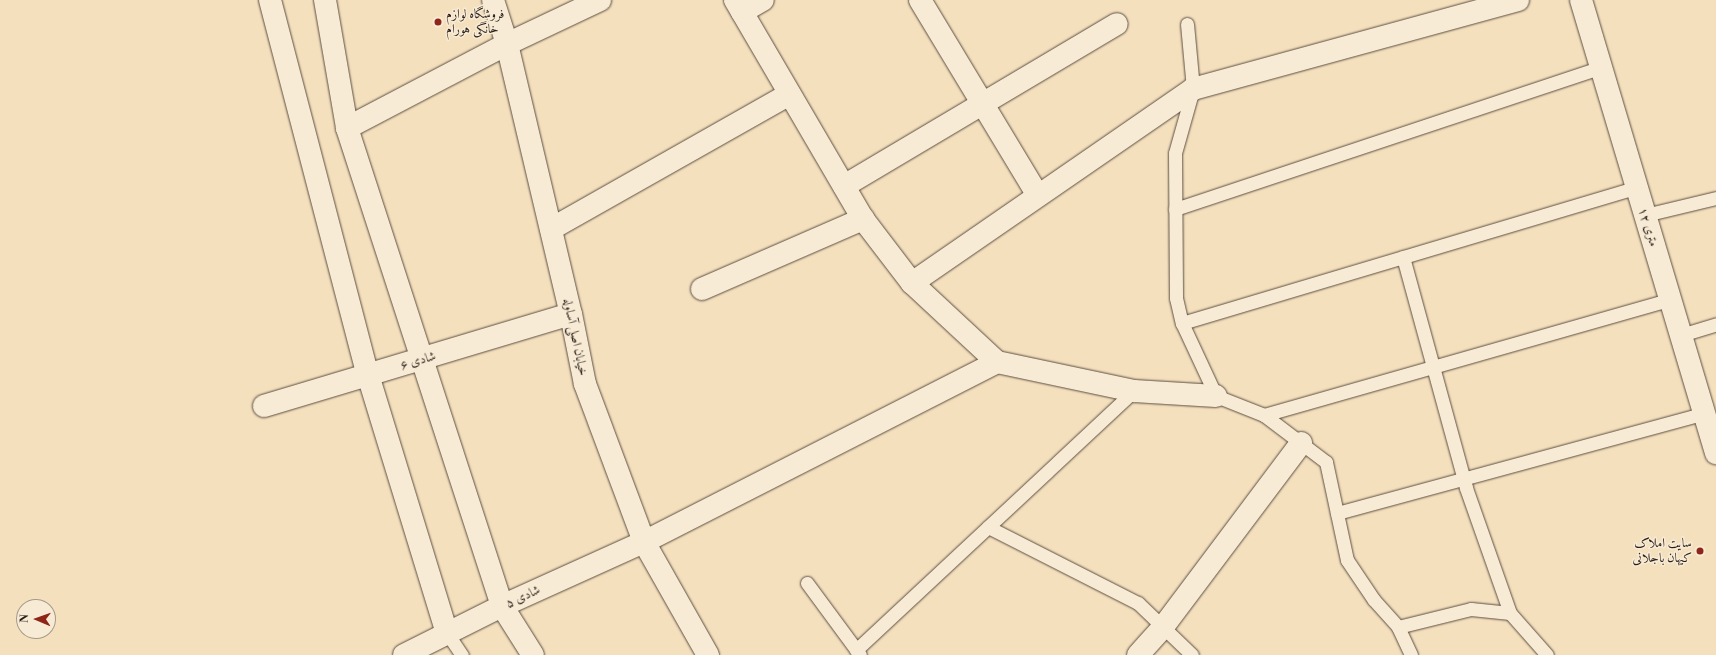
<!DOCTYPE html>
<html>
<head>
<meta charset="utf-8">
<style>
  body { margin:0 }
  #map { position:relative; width:1716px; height:655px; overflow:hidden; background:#f5e0be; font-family:"Libre Bodoni",Amiri,serif }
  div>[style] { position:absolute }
  .roads { filter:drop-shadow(0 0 1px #5c4f41) drop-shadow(0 0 1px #5c4f41) }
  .service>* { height:13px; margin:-6.5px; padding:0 6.5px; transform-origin:6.5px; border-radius:6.5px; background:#f8ebd5 }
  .minor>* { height:22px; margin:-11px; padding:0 11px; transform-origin:11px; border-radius:11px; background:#f8ebd5 }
  .dots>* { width:11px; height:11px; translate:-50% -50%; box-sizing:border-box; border:2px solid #f8ebd5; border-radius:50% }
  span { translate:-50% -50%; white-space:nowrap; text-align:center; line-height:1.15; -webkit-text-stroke:3px #f8ebd5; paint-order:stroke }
  .poi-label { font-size:13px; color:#291f17 }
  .left { translate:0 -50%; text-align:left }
  .right { translate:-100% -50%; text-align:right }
  .street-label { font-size:13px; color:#291f17 }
  .north { position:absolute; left:16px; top:599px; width:40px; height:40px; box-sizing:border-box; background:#f8ebd5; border:1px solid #a59989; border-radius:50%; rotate:272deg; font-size:11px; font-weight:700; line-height:16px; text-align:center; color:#291f17 }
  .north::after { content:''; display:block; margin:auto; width:14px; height:18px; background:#8f2418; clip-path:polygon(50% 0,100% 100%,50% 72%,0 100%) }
</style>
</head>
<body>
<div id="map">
  <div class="roads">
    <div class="service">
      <div style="left:1187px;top:24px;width:65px;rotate:84.7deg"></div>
      <div style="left:1193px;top:89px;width:66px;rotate:105.7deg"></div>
      <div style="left:1175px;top:153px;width:145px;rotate:89.6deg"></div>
      <div style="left:1176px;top:298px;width:26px;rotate:77deg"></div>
      <div style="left:1182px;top:323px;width:81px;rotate:65deg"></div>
      <div style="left:1216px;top:396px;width:52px;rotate:21.6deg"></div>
      <div style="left:1264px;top:415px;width:78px;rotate:37.2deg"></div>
      <div style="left:1326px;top:462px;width:100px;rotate:77.9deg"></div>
      <div style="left:1347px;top:560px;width:48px;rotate:56deg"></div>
      <div style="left:1374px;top:600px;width:36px;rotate:48deg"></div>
      <div style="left:1398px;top:627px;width:75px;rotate:-13.9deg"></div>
      <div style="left:1471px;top:609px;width:39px;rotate:6deg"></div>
      <div style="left:1510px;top:613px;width:56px;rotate:48.6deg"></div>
      <div style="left:1175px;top:209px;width:449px;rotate:-18.4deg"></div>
      <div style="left:1645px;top:215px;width:73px;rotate:-13.5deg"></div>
      <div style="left:1403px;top:257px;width:239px;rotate:74.7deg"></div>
      <div style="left:1466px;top:488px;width:133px;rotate:70.6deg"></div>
      <div style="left:1182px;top:323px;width:474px;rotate:-16.6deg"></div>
      <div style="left:1681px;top:335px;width:37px;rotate:-17deg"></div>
      <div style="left:1264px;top:415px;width:422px;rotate:-15.9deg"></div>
      <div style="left:1337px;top:513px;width:380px;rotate:-15.2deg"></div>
      <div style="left:988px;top:527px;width:168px;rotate:26.9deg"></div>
      <div style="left:1138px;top:603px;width:75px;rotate:43.9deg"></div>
      <div style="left:807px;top:583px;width:89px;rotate:53.6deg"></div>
      <div style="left:1398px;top:627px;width:31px;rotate:65deg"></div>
      <div style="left:447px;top:633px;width:27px;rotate:56deg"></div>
      <div style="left:856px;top:650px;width:380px;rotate:-43deg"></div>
    </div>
    <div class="minor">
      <div style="left:270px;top:0;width:388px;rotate:75.4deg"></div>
      <div style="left:368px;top:375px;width:270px;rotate:73deg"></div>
      <div style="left:325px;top:0;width:130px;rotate:80.2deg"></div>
      <div style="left:347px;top:128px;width:503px;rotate:72.03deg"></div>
      <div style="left:502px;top:606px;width:58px;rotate:57.7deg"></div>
      <div style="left:493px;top:0;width:46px;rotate:72.3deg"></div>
      <div style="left:507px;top:44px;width:277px;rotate:76.7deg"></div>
      <div style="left:571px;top:314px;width:71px;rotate:78.7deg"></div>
      <div style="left:585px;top:384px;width:169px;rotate:69.5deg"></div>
      <div style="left:644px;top:542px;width:130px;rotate:60.5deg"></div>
      <div style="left:735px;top:0;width:254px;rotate:59.7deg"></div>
      <div style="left:863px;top:219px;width:81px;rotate:52.6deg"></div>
      <div style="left:912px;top:283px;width:116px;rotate:42.9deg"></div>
      <div style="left:997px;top:362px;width:140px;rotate:12deg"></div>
      <div style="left:1134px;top:391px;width:82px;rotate:3.5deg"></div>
      <div style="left:920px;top:0;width:227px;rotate:58.9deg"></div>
      <div style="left:1581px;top:0;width:473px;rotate:73.4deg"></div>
      <div style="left:742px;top:12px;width:24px;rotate:-30deg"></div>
      <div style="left:347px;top:128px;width:181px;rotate:-27.7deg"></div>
      <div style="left:507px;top:44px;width:103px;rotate:-25.3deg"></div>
      <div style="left:844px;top:186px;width:317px;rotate:-30.7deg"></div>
      <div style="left:551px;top:229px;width:274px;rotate:-29.5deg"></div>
      <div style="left:912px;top:283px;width:341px;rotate:-34.6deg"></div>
      <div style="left:1193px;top:89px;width:337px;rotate:-15.3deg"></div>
      <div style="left:702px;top:289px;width:176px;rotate:-23.5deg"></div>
      <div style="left:264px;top:406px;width:320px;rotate:-16.7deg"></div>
      <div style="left:404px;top:655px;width:110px;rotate:-26.6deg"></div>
      <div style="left:502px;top:606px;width:156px;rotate:-24.3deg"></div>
      <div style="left:644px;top:542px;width:396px;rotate:-27deg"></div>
      <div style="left:1138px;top:655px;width:38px;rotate:-48deg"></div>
      <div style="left:1163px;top:627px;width:230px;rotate:-53.1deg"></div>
    </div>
  </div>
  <div class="dots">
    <div style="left:438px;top:22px;background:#8f2418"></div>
    <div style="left:1700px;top:551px;background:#8f2418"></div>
  </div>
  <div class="poi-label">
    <span class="left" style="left:446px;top:22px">فروشگاه لوازم<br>خانگی هورام</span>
    <span class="right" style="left:1692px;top:551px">سایت املاک<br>کیهان باجلانی</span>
  </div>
  <div class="street-label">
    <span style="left:1648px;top:227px;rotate:73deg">۱۲ متری</span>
    <span style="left:575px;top:337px;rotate:78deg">خیابان اصلی آساوله</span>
    <span style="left:418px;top:361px;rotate:-16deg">شادی ۶</span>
    <span style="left:523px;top:597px;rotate:-25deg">شادی ۵</span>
  </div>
  <div class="north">N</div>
</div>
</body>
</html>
